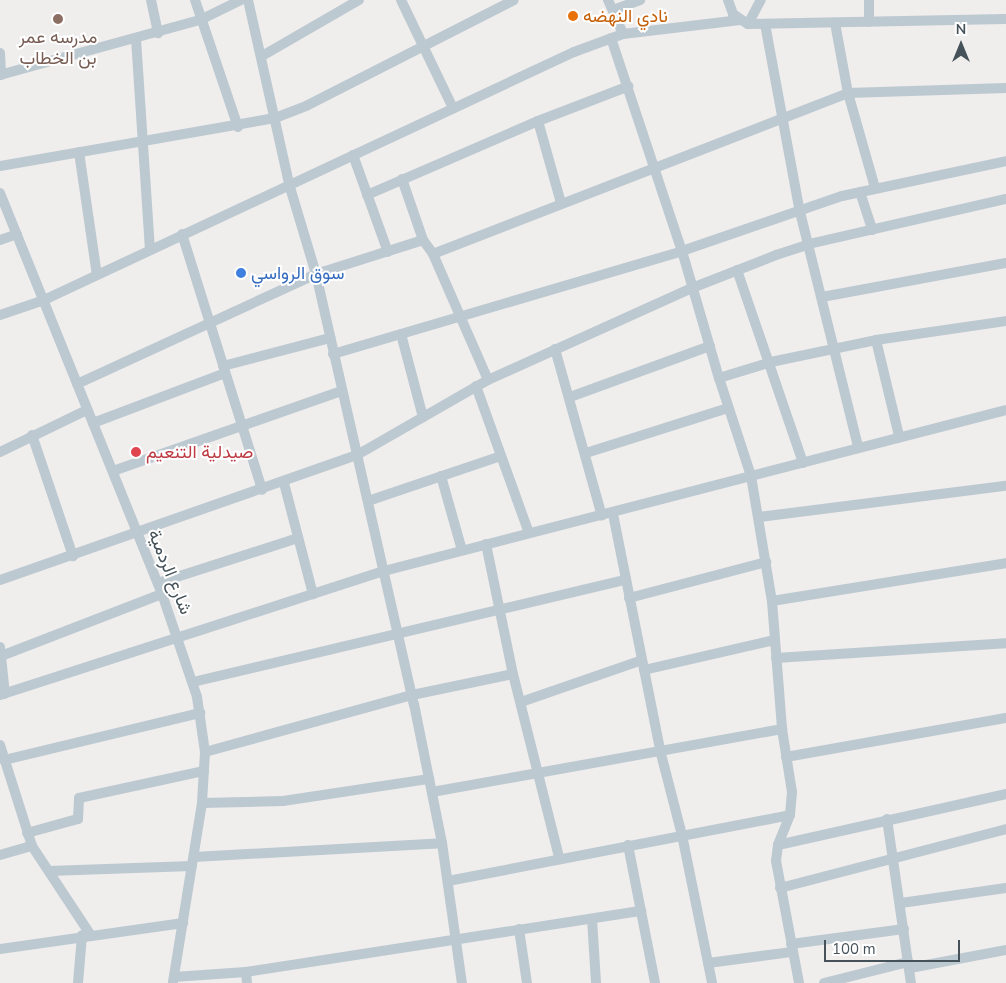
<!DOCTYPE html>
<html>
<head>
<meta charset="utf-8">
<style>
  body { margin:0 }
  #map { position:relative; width:1006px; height:983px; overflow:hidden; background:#f0eded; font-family:"Nunito Sans",Vazirmatn,sans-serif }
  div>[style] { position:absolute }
  .minor>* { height:10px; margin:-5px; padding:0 5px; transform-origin:5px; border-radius:5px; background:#bdc9d0 }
  .dots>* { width:14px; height:14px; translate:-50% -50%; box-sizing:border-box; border:2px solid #fff; border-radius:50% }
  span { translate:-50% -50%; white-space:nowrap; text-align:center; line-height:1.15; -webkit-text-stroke:4px #fff; paint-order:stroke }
  .food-label { font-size:18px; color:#c56008 }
  .left { translate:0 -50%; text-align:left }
  .education-label { font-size:18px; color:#785e54 }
  .shop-label { font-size:18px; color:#366cbe }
  .health-label { font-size:18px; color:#be3a42 }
  .street-label { font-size:18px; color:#45525a }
  .north { position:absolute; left:936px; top:20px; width:50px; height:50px; -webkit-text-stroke:4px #fff; paint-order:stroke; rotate:0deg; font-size:14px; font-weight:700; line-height:20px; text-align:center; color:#45525a }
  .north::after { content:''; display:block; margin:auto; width:18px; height:22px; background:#45525a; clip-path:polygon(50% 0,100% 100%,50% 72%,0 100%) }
  .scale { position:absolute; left:824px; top:940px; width:136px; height:22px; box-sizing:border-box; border:2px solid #45525a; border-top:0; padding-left:6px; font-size:15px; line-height:18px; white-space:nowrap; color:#45525a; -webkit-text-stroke:4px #fff; paint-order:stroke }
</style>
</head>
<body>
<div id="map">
  <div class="minor">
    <div style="left:151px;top:0;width:34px;rotate:78deg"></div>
    <div style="left:195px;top:0;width:134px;rotate:71.3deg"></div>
    <div style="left:248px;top:0;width:189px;rotate:77.4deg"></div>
    <div style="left:289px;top:184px;width:94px;rotate:73.3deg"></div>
    <div style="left:316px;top:274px;width:441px;rotate:77.2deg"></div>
    <div style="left:414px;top:704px;width:142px;rotate:78.6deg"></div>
    <div style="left:442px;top:843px;width:141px;rotate:81.9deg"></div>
    <div style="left:401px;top:0;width:120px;rotate:64.3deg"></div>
    <div style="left:608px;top:0;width:37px;rotate:66deg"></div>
    <div style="left:728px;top:0;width:15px;rotate:70deg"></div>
    <div style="left:733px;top:14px;width:18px;rotate:34deg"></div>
    <div style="left:748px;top:24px;width:258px;rotate:-1.1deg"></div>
    <div style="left:869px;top:0;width:22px;rotate:90deg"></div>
    <div style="left:613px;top:10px;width:29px;rotate:-20deg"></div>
    <div style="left:835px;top:23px;width:71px;rotate:79.5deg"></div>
    <div style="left:848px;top:93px;width:99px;rotate:74.1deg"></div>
    <div style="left:748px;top:24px;width:27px;rotate:-62deg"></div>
    <div style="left:765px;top:24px;width:187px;rotate:79.5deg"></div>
    <div style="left:799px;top:208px;width:246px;rotate:76.1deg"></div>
    <div style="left:611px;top:38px;width:225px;rotate:71.6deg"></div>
    <div style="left:682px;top:251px;width:132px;rotate:73.8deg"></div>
    <div style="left:719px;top:378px;width:103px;rotate:71.9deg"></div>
    <div style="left:751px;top:476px;width:127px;rotate:80.5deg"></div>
    <div style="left:772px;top:601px;width:128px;rotate:85.5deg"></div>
    <div style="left:782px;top:729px;width:64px;rotate:81deg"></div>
    <div style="left:792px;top:792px;width:23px;rotate:95deg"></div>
    <div style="left:790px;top:815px;width:32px;rotate:112deg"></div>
    <div style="left:778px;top:845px;width:16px;rotate:97deg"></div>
    <div style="left:776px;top:861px;width:124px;rotate:79.3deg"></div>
    <div style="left:136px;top:39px;width:210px;rotate:86.2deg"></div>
    <div style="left:0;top:53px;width:22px;rotate:87deg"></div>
    <div style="left:262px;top:56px;width:112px;rotate:-30deg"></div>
    <div style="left:0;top:75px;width:207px;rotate:-15.4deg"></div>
    <div style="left:200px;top:20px;width:46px;rotate:-26deg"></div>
    <div style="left:538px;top:121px;width:85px;rotate:74.3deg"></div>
    <div style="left:79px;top:152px;width:124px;rotate:81.7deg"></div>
    <div style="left:353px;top:155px;width:103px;rotate:70.2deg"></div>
    <div style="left:0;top:166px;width:279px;rotate:-9.9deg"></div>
    <div style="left:275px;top:118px;width:33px;rotate:-21deg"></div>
    <div style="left:306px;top:106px;width:233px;rotate:-27deg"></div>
    <div style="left:402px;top:179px;width:65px;rotate:71deg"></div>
    <div style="left:423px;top:240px;width:17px;rotate:54deg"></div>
    <div style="left:433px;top:254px;width:137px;rotate:66.4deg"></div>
    <div style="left:860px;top:192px;width:40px;rotate:72deg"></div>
    <div style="left:0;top:193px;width:432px;rotate:68deg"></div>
    <div style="left:162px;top:594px;width:109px;rotate:71.2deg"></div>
    <div style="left:197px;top:697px;width:56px;rotate:81.7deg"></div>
    <div style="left:205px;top:752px;width:51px;rotate:93.4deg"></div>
    <div style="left:202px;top:803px;width:182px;rotate:99.2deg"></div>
    <div style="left:367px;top:195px;width:186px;rotate:-23.4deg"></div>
    <div style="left:538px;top:121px;width:97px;rotate:-21deg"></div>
    <div style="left:182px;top:234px;width:268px;rotate:72.6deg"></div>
    <div style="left:0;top:240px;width:18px;rotate:-19deg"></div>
    <div style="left:433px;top:254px;width:445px;rotate:-21.2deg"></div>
    <div style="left:848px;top:93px;width:158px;rotate:-1.8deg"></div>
    <div style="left:737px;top:270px;width:204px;rotate:71.1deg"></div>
    <div style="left:822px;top:297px;width:187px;rotate:-10.5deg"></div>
    <div style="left:0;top:315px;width:46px;rotate:-18.8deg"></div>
    <div style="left:44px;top:300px;width:585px;rotate:-25.08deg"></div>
    <div style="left:574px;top:52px;width:52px;rotate:-20.2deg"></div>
    <div style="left:623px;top:34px;width:118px;rotate:-6.8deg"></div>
    <div style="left:401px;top:334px;width:86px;rotate:75.2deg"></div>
    <div style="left:876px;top:340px;width:99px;rotate:76.5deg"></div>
    <div style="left:555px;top:349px;width:173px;rotate:74.3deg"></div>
    <div style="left:333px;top:354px;width:364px;rotate:-16.4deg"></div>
    <div style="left:682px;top:251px;width:169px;rotate:-19deg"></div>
    <div style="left:842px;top:196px;width:168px;rotate:-12deg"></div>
    <div style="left:223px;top:366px;width:111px;rotate:-14.7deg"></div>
    <div style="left:719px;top:378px;width:54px;rotate:-17.1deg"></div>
    <div style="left:771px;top:362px;width:107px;rotate:-11.8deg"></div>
    <div style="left:876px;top:340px;width:131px;rotate:-8.3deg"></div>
    <div style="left:77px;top:384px;width:263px;rotate:-24.7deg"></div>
    <div style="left:316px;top:274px;width:112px;rotate:-17.6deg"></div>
    <div style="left:476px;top:386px;width:156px;rotate:70.2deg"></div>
    <div style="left:570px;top:397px;width:149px;rotate:-20deg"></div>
    <div style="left:93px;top:423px;width:141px;rotate:-20.7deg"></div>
    <div style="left:32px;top:435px;width:128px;rotate:71.3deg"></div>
    <div style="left:0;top:452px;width:97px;rotate:-25.8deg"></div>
    <div style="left:586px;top:453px;width:149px;rotate:-17.6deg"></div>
    <div style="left:113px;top:471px;width:242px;rotate:-19.3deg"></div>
    <div style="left:441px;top:476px;width:77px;rotate:74.2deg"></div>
    <div style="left:284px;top:483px;width:115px;rotate:75.4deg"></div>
    <div style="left:368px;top:501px;width:140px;rotate:-18.7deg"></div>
    <div style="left:613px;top:514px;width:241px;rotate:78.7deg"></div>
    <div style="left:660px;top:750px;width:88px;rotate:75.5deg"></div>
    <div style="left:682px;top:835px;width:151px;rotate:78.5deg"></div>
    <div style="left:759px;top:517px;width:249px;rotate:-7.2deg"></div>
    <div style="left:486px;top:544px;width:133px;rotate:78.3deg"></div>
    <div style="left:513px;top:674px;width:189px;rotate:75.9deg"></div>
    <div style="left:0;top:580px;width:378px;rotate:-19.3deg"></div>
    <div style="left:357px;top:455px;width:151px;rotate:-29.8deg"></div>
    <div style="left:488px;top:380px;width:224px;rotate:-24.3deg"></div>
    <div style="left:692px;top:288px;width:90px;rotate:-21.4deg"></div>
    <div style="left:776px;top:255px;width:35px;rotate:-18deg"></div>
    <div style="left:809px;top:244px;width:202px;rotate:-12.9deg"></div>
    <div style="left:158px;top:583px;width:147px;rotate:-17.8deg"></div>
    <div style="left:629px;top:598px;width:142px;rotate:-14.7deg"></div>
    <div style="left:772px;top:601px;width:237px;rotate:-9.2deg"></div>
    <div style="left:0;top:647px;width:47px;rotate:83.9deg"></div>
    <div style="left:1px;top:656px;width:173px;rotate:-21.1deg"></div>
    <div style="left:776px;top:658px;width:230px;rotate:-3.7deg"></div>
    <div style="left:644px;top:670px;width:133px;rotate:-13deg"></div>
    <div style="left:193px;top:682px;width:445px;rotate:-13.3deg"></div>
    <div style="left:0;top:695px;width:404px;rotate:-17.9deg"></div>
    <div style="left:384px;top:571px;width:642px;rotate:-14.51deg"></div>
    <div style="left:521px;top:702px;width:128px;rotate:-19.1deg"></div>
    <div style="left:0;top:745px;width:106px;rotate:72.4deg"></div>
    <div style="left:32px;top:846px;width:105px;rotate:56.6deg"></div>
    <div style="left:205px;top:752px;width:215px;rotate:-15.4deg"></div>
    <div style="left:412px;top:695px;width:103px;rotate:-11.7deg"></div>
    <div style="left:786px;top:757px;width:223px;rotate:-10.1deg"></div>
    <div style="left:4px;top:760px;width:202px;rotate:-13.5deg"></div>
    <div style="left:432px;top:792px;width:356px;rotate:-10.2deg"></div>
    <div style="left:202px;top:803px;width:81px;rotate:-1.4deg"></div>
    <div style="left:283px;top:801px;width:148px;rotate:-8.6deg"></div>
    <div style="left:887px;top:819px;width:166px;rotate:81.7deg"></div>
    <div style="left:27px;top:833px;width:53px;rotate:-15.4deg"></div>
    <div style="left:78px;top:819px;width:21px;rotate:-87deg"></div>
    <div style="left:79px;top:798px;width:128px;rotate:-12.2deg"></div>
    <div style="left:628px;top:845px;width:141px;rotate:78.9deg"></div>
    <div style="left:778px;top:845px;width:234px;rotate:-12.6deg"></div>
    <div style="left:0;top:855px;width:33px;rotate:-16deg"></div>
    <div style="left:194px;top:857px;width:248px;rotate:-3.2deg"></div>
    <div style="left:49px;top:871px;width:143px;rotate:-2deg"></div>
    <div style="left:448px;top:881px;width:348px;rotate:-10.9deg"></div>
    <div style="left:780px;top:888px;width:234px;rotate:-14.6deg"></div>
    <div style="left:901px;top:903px;width:106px;rotate:-8.1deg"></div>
    <div style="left:592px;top:919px;width:64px;rotate:86.4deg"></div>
    <div style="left:519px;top:929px;width:55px;rotate:81.6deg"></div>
    <div style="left:791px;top:944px;width:114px;rotate:-7.6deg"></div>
    <div style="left:0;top:949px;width:185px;rotate:-8.1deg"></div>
    <div style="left:708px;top:963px;width:85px;rotate:-7.5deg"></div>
    <div style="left:910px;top:968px;width:98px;rotate:-10.6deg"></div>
    <div style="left:246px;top:972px;width:11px;rotate:85deg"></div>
    <div style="left:174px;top:977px;width:72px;rotate:-4deg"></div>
    <div style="left:246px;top:972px;width:400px;rotate:-8.8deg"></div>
    <div style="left:78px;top:983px;width:48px;rotate:-85.2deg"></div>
    <div style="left:824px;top:983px;width:87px;rotate:-14deg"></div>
  </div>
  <div class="dots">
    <div style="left:573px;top:16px;background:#e8710a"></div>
    <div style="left:58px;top:19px;background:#8d6e63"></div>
    <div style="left:241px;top:273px;background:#3f7fe0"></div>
    <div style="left:136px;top:452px;background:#e0444e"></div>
  </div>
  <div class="food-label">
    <span class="left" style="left:583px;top:16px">نادي النهضه</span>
  </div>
  <div class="education-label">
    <span style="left:58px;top:48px">مدرسه عمر<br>بن الخطاب</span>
  </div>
  <div class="shop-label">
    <span class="left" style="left:251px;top:273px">سوق الرواسي</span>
  </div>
  <div class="health-label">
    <span class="left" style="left:146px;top:452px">صيدلية التنعيم</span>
  </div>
  <div class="street-label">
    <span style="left:170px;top:572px;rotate:68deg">شارع الردمية</span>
  </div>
  <div class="north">N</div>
  <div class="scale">100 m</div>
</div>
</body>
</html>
